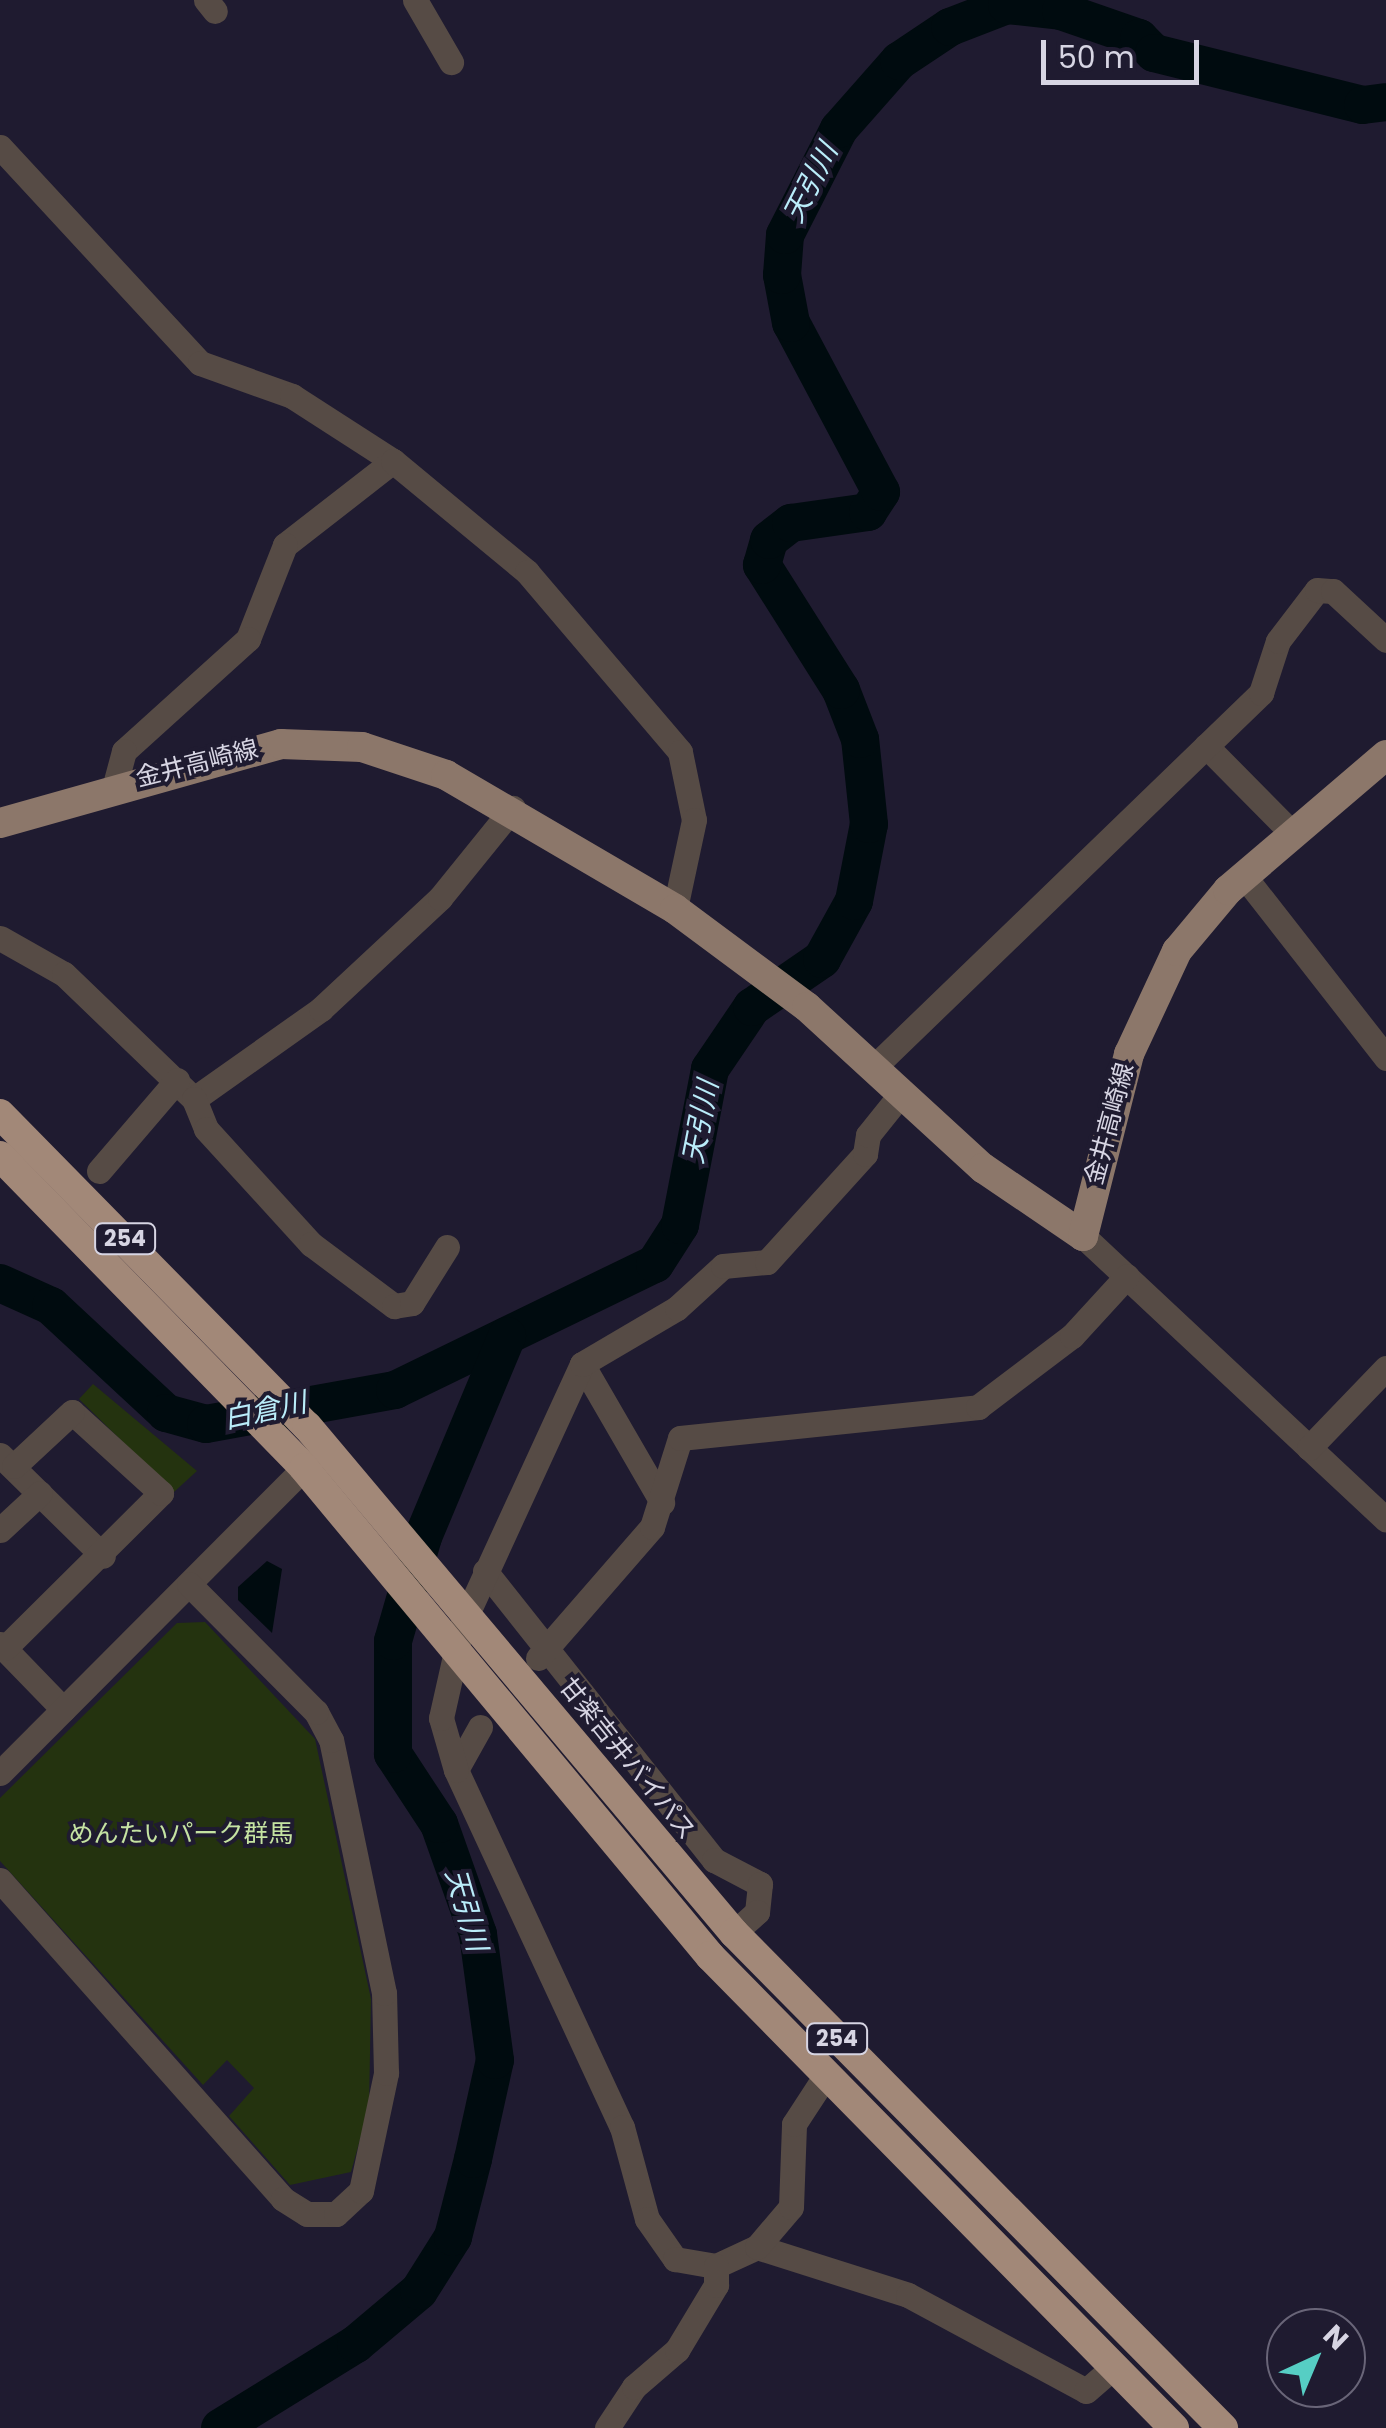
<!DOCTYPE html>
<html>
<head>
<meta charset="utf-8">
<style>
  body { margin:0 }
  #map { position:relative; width:1386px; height:2428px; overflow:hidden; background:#1f1b30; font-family:Poppins,"Noto Sans JP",sans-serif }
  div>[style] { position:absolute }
  .green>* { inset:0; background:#24330f }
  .water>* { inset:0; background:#000b0f }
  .river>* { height:38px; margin:-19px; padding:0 19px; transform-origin:19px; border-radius:19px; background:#000b0f }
  .minor>* { height:25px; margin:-12.5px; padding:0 12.5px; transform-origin:12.5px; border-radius:12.5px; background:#564b45 }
  .major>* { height:30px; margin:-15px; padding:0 15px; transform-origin:15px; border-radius:15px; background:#8c776a }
  .highway>* { height:30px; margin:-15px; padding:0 15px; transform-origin:15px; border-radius:15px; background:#a28878 }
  span { translate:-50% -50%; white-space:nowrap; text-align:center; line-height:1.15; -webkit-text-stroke:8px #1f1b30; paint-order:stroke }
  .shield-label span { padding:2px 8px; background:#1f1b30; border:2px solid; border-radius:8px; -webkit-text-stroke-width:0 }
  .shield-label { font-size:22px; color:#d7d5e3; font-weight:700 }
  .street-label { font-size:25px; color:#d7d5e3 }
  .park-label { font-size:25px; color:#c5e3a2 }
  .water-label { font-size:28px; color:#baedfa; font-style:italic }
  .north { position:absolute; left:1266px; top:2308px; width:100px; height:100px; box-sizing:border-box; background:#1f1b30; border:2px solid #696578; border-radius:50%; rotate:44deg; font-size:28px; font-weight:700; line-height:40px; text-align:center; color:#d7d5e3 }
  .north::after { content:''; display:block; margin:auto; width:35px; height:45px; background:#56cec4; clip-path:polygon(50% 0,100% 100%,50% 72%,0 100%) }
  .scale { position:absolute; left:1041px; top:40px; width:158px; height:45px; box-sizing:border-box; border:5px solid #d7d5e3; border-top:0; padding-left:12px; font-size:30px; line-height:35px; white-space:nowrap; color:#d7d5e3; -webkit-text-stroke:8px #1f1b30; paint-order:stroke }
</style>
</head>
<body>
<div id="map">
  <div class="green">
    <div style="clip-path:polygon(93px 1384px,197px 1471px,174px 1492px,79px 1399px)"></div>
    <div style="clip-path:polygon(205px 1622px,315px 1739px,371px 1999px,369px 2107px,351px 2172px,290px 2185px,229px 2116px,254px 2088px,227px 2060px,203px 2085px,0 1861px,0 1798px,177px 1623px)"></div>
  </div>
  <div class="water">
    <div style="clip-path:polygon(267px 1561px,282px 1569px,272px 1633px,238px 1600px,238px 1587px)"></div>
  </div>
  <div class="river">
    <div style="left:0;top:1283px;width:56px;rotate:24.3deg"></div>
    <div style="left:51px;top:1306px;width:157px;rotate:42.9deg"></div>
    <div style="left:166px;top:1413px;width:41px;rotate:15.4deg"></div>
    <div style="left:206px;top:1424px;width:192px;rotate:-10.2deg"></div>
    <div style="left:395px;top:1390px;width:289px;rotate:-25.9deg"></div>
    <div style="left:655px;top:1264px;width:46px;rotate:-57.3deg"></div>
    <div style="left:680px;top:1225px;width:159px;rotate:-79.1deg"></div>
    <div style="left:710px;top:1069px;width:75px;rotate:-55.9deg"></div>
    <div style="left:752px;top:1007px;width:85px;rotate:-34.4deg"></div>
    <div style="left:822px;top:959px;width:66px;rotate:-61.1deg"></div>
    <div style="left:854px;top:901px;width:78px;rotate:-79deg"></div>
    <div style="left:869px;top:824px;width:85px;rotate:-96deg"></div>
    <div style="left:860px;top:739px;width:53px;rotate:-111.2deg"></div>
    <div style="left:841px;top:690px;width:148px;rotate:-122.3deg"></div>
    <div style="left:762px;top:565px;width:26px;rotate:-74deg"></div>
    <div style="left:769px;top:540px;width:28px;rotate:-38deg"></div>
    <div style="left:791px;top:523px;width:78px;rotate:-8.1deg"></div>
    <div style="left:868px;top:512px;width:24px;rotate:-57deg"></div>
    <div style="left:881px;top:492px;width:191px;rotate:-118deg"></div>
    <div style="left:791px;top:323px;width:49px;rotate:-100.6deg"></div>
    <div style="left:782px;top:275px;width:40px;rotate:-85.7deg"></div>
    <div style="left:785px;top:235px;width:119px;rotate:-63deg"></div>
    <div style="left:839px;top:129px;width:91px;rotate:-48.6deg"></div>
    <div style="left:899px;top:61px;width:61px;rotate:-33.7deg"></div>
    <div style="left:950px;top:27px;width:61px;rotate:-21.1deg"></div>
    <div style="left:1007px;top:5px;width:54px;rotate:6.3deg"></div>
    <div style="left:1061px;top:11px;width:83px;rotate:19.1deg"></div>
    <div style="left:1139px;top:38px;width:21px;rotate:45deg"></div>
    <div style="left:1154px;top:53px;width:215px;rotate:14deg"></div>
    <div style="left:1363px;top:105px;width:23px;rotate:-7deg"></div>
    <div style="left:220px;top:2428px;width:160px;rotate:-31.7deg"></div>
    <div style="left:356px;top:2344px;width:82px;rotate:-40.1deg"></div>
    <div style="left:419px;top:2291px;width:64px;rotate:-57.8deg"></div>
    <div style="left:453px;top:2237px;width:81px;rotate:-75.6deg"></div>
    <div style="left:473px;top:2159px;width:101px;rotate:-77.5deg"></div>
    <div style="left:495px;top:2060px;width:127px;rotate:-97.7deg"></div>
    <div style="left:478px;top:1934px;width:117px;rotate:-109.5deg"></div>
    <div style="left:439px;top:1824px;width:84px;rotate:-123.3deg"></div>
    <div style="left:393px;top:1754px;width:113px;rotate:-90deg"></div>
    <div style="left:393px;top:1641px;width:108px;rotate:-73.9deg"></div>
    <div style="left:423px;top:1537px;width:218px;rotate:-67.3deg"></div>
  </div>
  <div class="minor">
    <div style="left:206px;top:0;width:14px;rotate:51deg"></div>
    <div style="left:415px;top:0;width:72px;rotate:59.9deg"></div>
    <div style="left:0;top:147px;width:294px;rotate:47.2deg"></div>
    <div style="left:200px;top:363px;width:98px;rotate:19.7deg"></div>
    <div style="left:292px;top:396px;width:120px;rotate:32.8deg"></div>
    <div style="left:393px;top:461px;width:137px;rotate:142.1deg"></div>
    <div style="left:285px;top:545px;width:101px;rotate:111.5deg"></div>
    <div style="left:248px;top:639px;width:167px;rotate:137.9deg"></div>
    <div style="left:124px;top:751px;width:35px;rotate:105deg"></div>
    <div style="left:393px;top:461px;width:174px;rotate:39.6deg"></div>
    <div style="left:527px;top:572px;width:236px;rotate:49.6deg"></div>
    <div style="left:680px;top:752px;width:69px;rotate:78.4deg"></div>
    <div style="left:694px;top:820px;width:91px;rotate:102.1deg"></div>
    <div style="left:1206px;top:746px;width:122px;rotate:45.3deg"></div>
    <div style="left:1244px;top:876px;width:231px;rotate:52deg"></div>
    <div style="left:0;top:938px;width:73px;rotate:29.4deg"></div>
    <div style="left:64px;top:974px;width:180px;rotate:43.9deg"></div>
    <div style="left:194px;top:1099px;width:156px;rotate:-35.3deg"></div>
    <div style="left:321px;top:1009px;width:163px;rotate:-43deg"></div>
    <div style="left:440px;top:898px;width:116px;rotate:-51deg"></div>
    <div style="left:873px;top:1068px;width:540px;rotate:-44.02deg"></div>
    <div style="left:1261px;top:693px;width:55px;rotate:-71.9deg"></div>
    <div style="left:1278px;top:641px;width:64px;rotate:-52.6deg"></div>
    <div style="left:1317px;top:590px;width:16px;rotate:4deg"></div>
    <div style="left:1333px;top:591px;width:72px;rotate:42.8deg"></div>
    <div style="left:194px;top:1099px;width:32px;rotate:68deg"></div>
    <div style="left:206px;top:1129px;width:156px;rotate:47.6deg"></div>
    <div style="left:311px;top:1244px;width:104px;rotate:36.8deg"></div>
    <div style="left:394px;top:1306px;width:18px;rotate:-9deg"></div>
    <div style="left:412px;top:1303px;width:66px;rotate:-58deg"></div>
    <div style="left:99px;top:1171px;width:120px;rotate:-49.4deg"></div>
    <div style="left:1083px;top:1236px;width:415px;rotate:43.1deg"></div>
    <div style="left:582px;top:1364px;width:160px;rotate:59.9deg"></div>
    <div style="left:1309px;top:1448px;width:111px;rotate:-46.1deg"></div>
    <div style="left:0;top:1455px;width:144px;rotate:44.4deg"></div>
    <div style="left:0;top:1530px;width:54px;rotate:-42.8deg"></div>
    <div style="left:485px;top:1571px;width:369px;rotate:51.6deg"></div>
    <div style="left:714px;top:1860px;width:52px;rotate:27.6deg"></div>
    <div style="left:760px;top:1884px;width:28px;rotate:96deg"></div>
    <div style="left:757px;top:1912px;width:31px;rotate:138deg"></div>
    <div style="left:0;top:1644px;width:91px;rotate:45.9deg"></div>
    <div style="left:5px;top:1648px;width:220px;rotate:-44.8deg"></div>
    <div style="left:161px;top:1493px;width:120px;rotate:-137.7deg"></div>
    <div style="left:72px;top:1412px;width:79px;rotate:137deg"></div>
    <div style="left:538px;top:1658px;width:174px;rotate:-49deg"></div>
    <div style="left:652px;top:1527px;width:93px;rotate:-72.5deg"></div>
    <div style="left:680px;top:1438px;width:300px;rotate:-5.9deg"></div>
    <div style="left:978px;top:1407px;width:118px;rotate:-37.1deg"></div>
    <div style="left:1072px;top:1336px;width:81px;rotate:-47.5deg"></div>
    <div style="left:480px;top:1727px;width:49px;rotate:119.2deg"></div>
    <div style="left:456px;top:1770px;width:394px;rotate:65.1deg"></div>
    <div style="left:622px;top:2127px;width:95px;rotate:74.8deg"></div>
    <div style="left:647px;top:2219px;width:49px;rotate:55deg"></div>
    <div style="left:675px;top:2259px;width:42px;rotate:9.7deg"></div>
    <div style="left:716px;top:2266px;width:45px;rotate:-24.9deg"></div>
    <div style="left:757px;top:2247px;width:158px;rotate:17.6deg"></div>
    <div style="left:908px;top:2295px;width:202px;rotate:28.3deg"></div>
    <div style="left:1086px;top:2391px;width:37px;rotate:-41deg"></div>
    <div style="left:456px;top:1770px;width:54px;rotate:-106.1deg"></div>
    <div style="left:441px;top:1718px;width:95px;rotate:-77.3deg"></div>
    <div style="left:462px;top:1625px;width:287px;rotate:-65.3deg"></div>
    <div style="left:582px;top:1364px;width:110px;rotate:-30.5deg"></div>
    <div style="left:677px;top:1308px;width:62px;rotate:-42.4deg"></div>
    <div style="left:723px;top:1266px;width:44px;rotate:-5.2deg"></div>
    <div style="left:767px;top:1262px;width:146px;rotate:-47.8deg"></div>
    <div style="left:865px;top:1154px;width:19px;rotate:-81deg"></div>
    <div style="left:868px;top:1135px;width:51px;rotate:-51.3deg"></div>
    <div style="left:0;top:1773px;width:431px;rotate:-45.1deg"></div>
    <div style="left:0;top:1880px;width:426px;rotate:48.4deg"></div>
    <div style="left:283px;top:2199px;width:28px;rotate:32deg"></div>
    <div style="left:307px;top:2214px;width:29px"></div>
    <div style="left:336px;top:2214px;width:34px;rotate:-43deg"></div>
    <div style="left:361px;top:2191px;width:121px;rotate:-78deg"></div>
    <div style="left:386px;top:2073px;width:80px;rotate:-91.4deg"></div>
    <div style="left:384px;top:1993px;width:258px;rotate:-101.8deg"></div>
    <div style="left:331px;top:1740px;width:32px;rotate:-118deg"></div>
    <div style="left:316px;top:1712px;width:180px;rotate:-134.8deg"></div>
    <div style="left:757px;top:2247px;width:52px;rotate:-49.6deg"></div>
    <div style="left:791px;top:2207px;width:83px;rotate:-87.9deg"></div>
    <div style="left:794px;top:2124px;width:59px;rotate:-56.9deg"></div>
    <div style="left:607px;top:2428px;width:49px;rotate:-56.6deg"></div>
    <div style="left:634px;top:2387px;width:57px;rotate:-40.7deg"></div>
    <div style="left:677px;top:2350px;width:76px;rotate:-59deg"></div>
    <div style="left:716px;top:2285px;width:19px;rotate:-90deg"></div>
  </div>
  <div class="major">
    <div style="left:0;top:823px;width:292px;rotate:-15.7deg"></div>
    <div style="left:281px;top:744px;width:81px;rotate:2.1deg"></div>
    <div style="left:362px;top:747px;width:89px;rotate:18.4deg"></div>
    <div style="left:446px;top:775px;width:265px;rotate:30.3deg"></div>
    <div style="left:675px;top:909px;width:164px;rotate:36.6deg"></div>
    <div style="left:807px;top:1007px;width:239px;rotate:42.5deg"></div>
    <div style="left:983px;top:1168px;width:121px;rotate:34.2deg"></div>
    <div style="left:1083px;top:1236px;width:188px;rotate:-75.8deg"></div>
    <div style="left:1129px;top:1054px;width:114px;rotate:-65deg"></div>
    <div style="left:1177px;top:951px;width:80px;rotate:-50.1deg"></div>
    <div style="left:1228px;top:890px;width:208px;rotate:-40.5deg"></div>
  </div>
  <div class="highway">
    <div style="left:0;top:1114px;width:438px;rotate:45.5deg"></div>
    <div style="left:307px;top:1426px;width:663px;rotate:49.9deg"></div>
    <div style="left:734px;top:1933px;width:696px;rotate:45.35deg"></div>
    <div style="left:0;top:1156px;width:436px;rotate:45.7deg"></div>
    <div style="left:304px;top:1468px;width:635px;rotate:50.24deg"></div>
    <div style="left:710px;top:1956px;width:662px;rotate:45.49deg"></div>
  </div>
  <div class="shield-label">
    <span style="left:125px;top:1239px">254</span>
    <span style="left:837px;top:2039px">254</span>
  </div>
  <div class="street-label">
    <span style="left:197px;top:764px;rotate:-14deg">金井高崎線</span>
    <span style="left:1110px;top:1124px;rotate:-75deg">金井高崎線</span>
    <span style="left:627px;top:1759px;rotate:51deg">甘楽吉井バイパス</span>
  </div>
  <div class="park-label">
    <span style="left:181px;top:1834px">めんたいパーク群馬</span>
  </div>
  <div class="water-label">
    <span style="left:811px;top:183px;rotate:-63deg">天引川</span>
    <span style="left:701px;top:1122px;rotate:-79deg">天引川</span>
    <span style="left:265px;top:1411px;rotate:-12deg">白倉川</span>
    <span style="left:466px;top:1910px;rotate:74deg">天引川</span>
  </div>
  <div class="north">N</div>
  <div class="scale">50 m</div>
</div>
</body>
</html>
